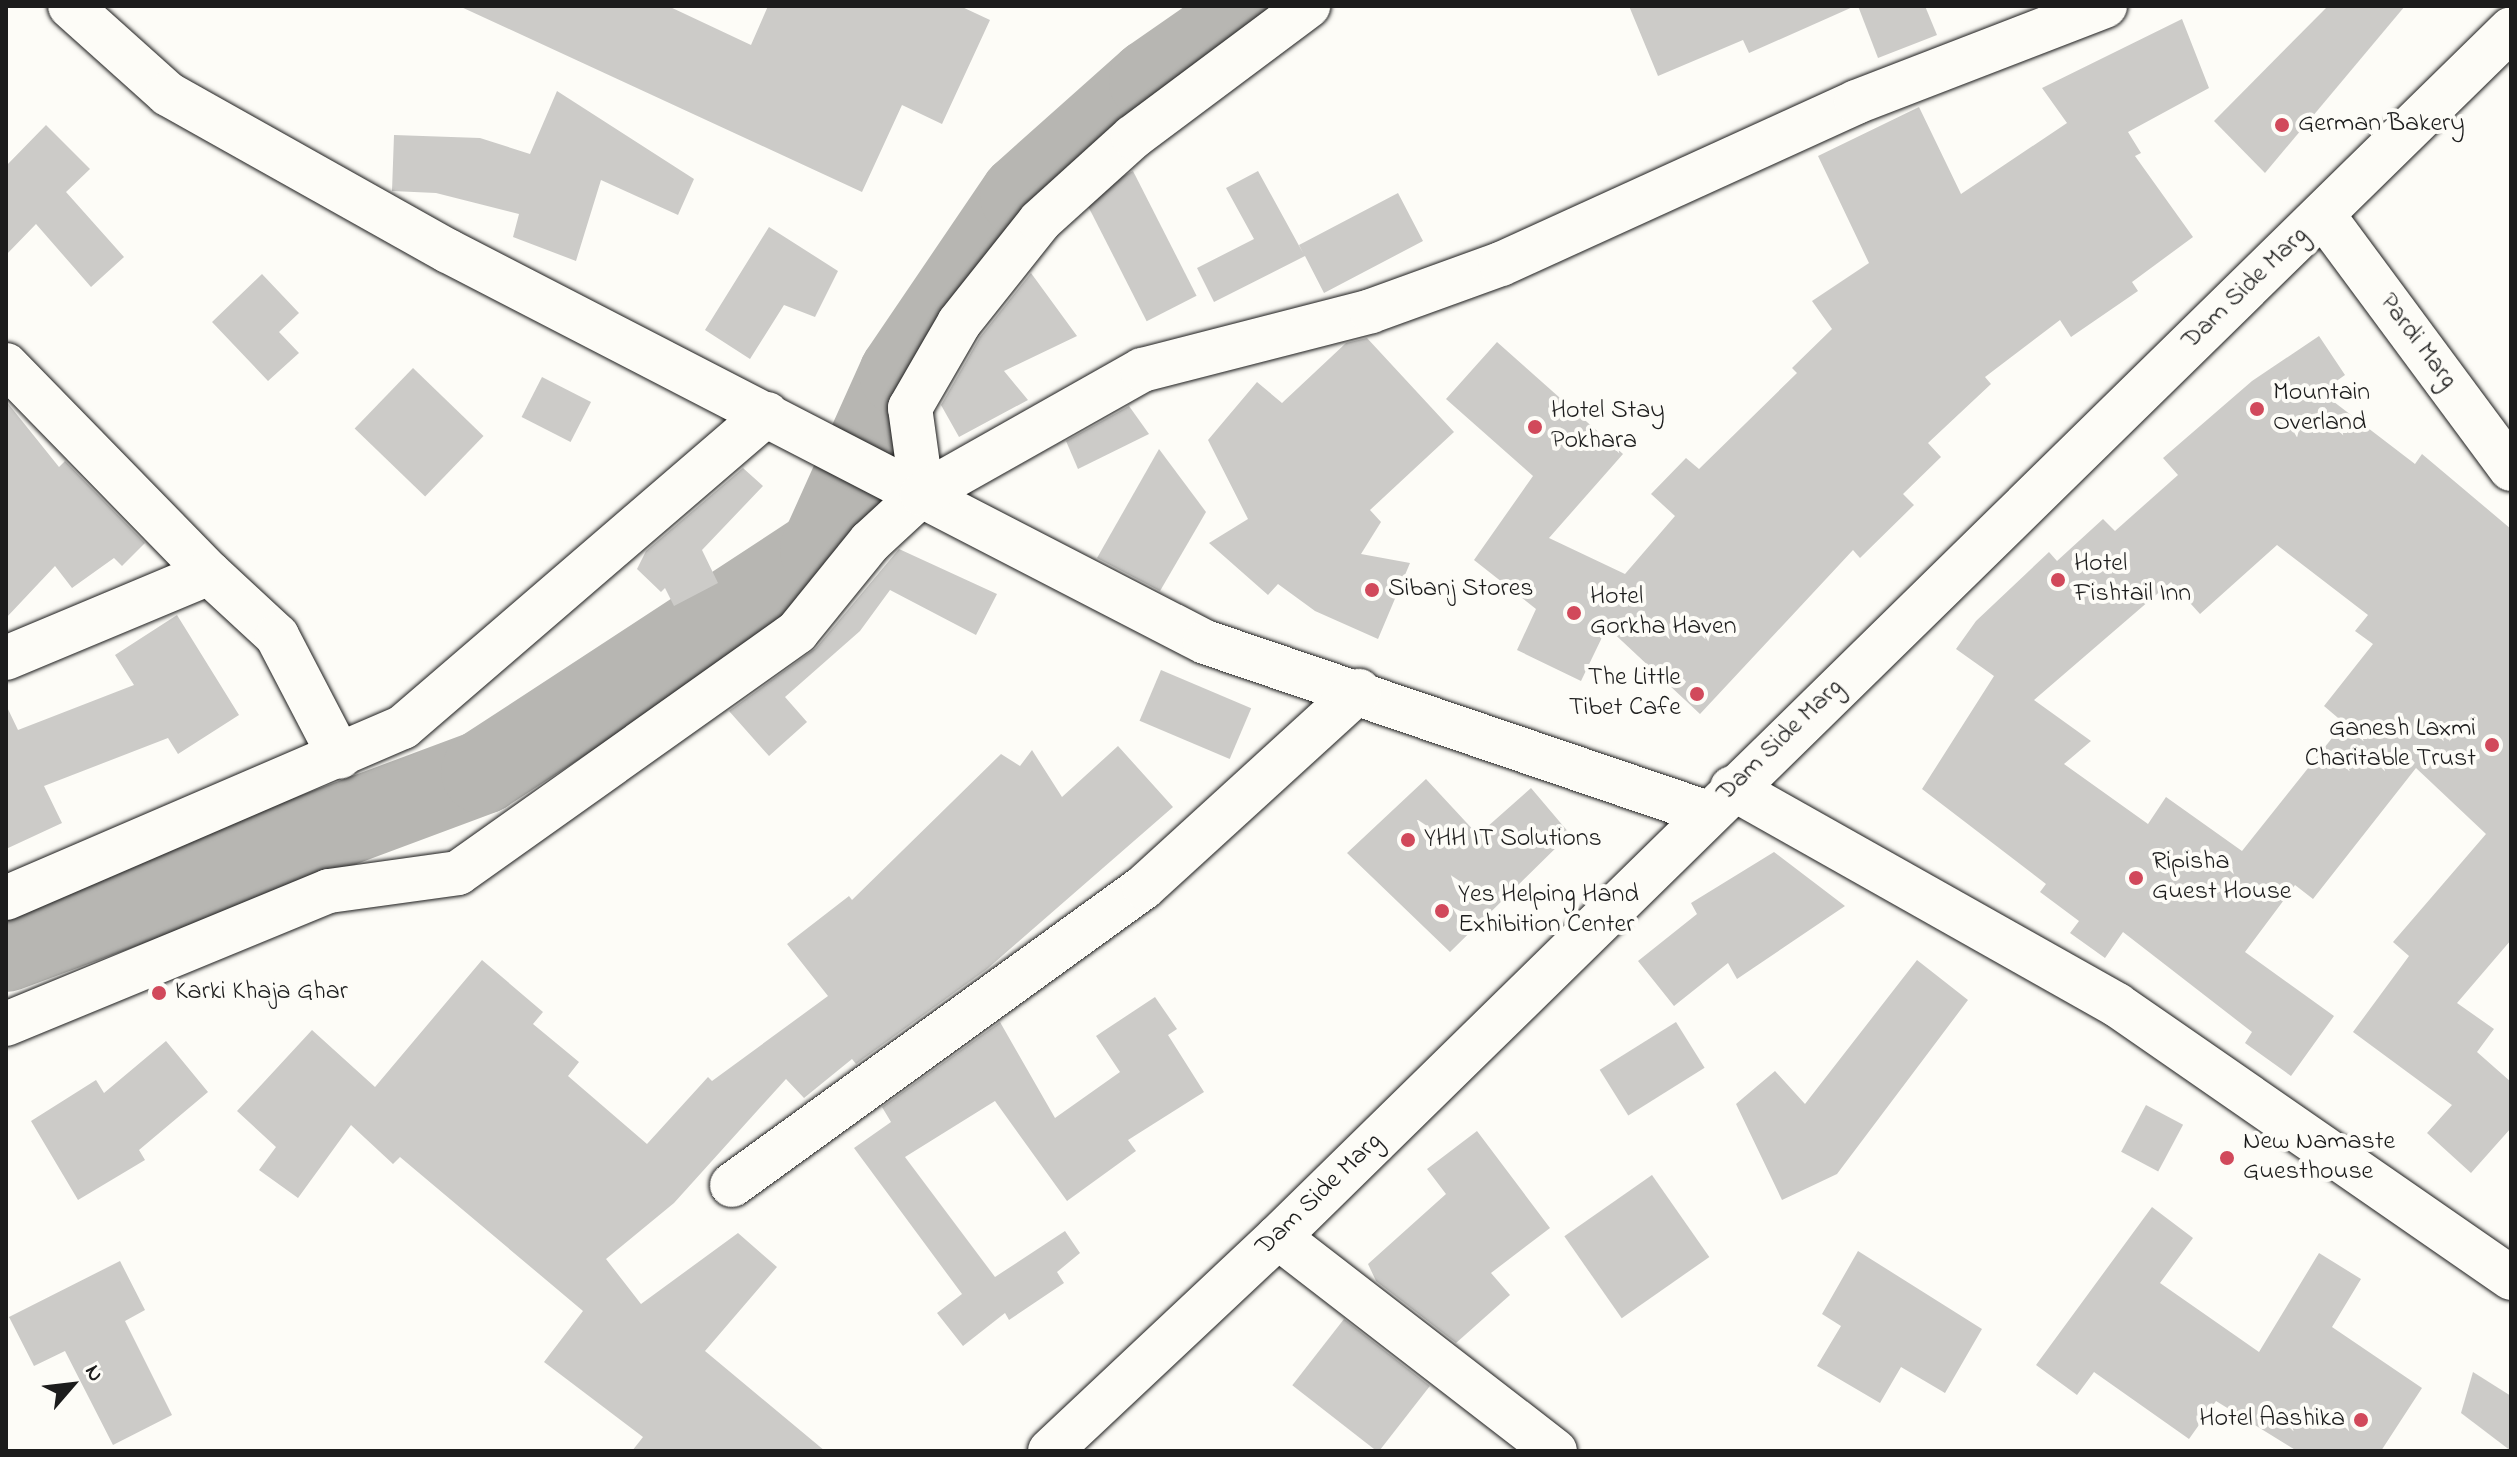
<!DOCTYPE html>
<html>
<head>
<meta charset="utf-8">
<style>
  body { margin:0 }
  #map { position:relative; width:2517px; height:1457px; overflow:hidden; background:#fdfcf7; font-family:"Indie Flower",sans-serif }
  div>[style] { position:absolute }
  .river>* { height:84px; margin:-42px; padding:0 42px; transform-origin:42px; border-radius:42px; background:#b7b6b2 }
  .building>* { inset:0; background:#cccbc8; transform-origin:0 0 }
  .roads { filter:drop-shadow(0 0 2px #1c1c1c) drop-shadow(0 0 2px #1c1c1c) }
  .street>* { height:44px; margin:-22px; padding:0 22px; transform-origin:22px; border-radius:22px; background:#fdfcf7 }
  .secondary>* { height:44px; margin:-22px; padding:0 22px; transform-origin:22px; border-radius:22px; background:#fdfcf7 }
  .primary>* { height:44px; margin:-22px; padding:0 22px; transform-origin:22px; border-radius:22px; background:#fdfcf7 }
  .dots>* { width:22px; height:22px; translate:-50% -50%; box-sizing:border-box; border:4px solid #fdfcf7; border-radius:50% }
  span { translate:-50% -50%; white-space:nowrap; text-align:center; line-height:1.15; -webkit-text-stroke:8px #fdfcf7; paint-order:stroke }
  .poi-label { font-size:26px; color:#1c1c1c }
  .left { translate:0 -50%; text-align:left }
  .right { translate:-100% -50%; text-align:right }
  .street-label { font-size:26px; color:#1c1c1c }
  .frame { position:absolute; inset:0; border:8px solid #1c1c1c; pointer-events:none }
  .north { position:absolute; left:32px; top:1345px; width:80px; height:80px; -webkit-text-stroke:6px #fdfcf7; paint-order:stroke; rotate:62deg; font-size:22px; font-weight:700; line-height:32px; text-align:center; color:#1c1c1c }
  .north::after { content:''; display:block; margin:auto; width:28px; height:36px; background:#1c1c1c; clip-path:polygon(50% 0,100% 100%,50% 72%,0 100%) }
</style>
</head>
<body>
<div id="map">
  <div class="river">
    <div style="left:6px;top:950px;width:509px;rotate:-20.46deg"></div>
    <div style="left:483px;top:772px;width:405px;rotate:-33.2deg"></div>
    <div style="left:822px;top:550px;width:193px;rotate:-65.8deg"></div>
    <div style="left:901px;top:374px;width:215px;rotate:-55.8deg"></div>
    <div style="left:1022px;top:196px;width:173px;rotate:-41.7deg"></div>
    <div style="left:1151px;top:81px;width:131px;rotate:-34.8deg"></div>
  </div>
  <div class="building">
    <div style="clip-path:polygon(459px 6px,668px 6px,751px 45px,768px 6px,960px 6px,990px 20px,942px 124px,902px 105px,862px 192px)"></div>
    <div style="clip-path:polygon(1629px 6px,1855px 6px,1749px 53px,1743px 40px,1658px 76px)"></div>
    <div style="clip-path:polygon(1858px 6px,1925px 6px,1937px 35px,1878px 58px)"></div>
    <div style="clip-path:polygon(2328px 6px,2405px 6px,2265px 173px,2214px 121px)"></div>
    <div style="clip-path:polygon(2182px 19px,2209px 88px,2128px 132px,2141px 153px,2135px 156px,2193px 237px,2132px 282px,2138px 291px,2071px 337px,2060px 320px,1985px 377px,1991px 384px,1928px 443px,1941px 457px,1903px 494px,1914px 505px,1860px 558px,1853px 550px,1700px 714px,1607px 627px,1581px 681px,1517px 650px,1536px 609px,1474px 560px,1533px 476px,1446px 399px,1497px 342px,1623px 454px,1549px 538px,1625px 574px,1675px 516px,1651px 494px,1686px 458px,1699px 469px,1797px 373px,1792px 368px,1832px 329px,1812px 301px,1869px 263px,1818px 156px,1919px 107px,1961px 194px,2067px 123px,2042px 88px)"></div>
    <div style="clip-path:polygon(557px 91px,694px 179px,678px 215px,601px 180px,576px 261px,513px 237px,519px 214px,436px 193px,392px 191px,394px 135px,480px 138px,530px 154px)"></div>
    <div style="clip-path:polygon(46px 125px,90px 169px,66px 192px,124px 257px,91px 287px,36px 224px,6px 255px,6px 166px)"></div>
    <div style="left:1133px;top:171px;width:140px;height:56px;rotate:63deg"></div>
    <div style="clip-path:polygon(1258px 171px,1303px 253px,1299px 245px,1398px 193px,1423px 241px,1324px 293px,1305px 256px,1214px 302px,1197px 268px,1254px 239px,1226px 188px)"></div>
    <div style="clip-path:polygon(769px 227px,838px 271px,815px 317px,784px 305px,750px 359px,705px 330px)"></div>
    <div style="clip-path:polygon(1031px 273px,1077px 336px,1004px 371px,1028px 400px,959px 437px,941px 405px,980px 337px)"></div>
    <div style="clip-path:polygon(262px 274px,299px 313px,279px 332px,299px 353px,268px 381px,212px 322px)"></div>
    <div style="clip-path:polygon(evenodd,2319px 336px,2345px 375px,2321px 392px,2415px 464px,2422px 454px,2511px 529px,2511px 940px,2457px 1003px,2494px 1029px,2477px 1052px,2511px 1082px,2511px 1128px,2471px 1173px,2427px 1133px,2452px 1105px,2353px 1032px,2409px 956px,2393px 942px,2486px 834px,2416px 768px,2313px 899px,2295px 885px,2245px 952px,2334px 1016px,2291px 1076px,2245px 1043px,2252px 1032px,2123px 932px,2105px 958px,2070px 933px,2079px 921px,2040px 892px,2046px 884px,1922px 789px,1994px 676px,1956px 649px,1976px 621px,2049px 552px,2057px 561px,2103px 519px,2115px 531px,2178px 475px,2163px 458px,2252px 381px,2319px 336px,2277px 545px,2368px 615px,2355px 631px,2373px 644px,2324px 706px,2344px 723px,2242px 851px,2166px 797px,2148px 824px,2064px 764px,2091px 741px,2034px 700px,2171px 582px,2200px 614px,2277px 545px)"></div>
    <div style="clip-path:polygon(1367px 338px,1454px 432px,1370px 510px,1381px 522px,1361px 554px,1410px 563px,1378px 639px,1315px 611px,1278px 584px,1268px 595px,1209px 543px,1248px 519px,1208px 440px,1257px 382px,1282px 403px,1346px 343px)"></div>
    <div style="left:413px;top:368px;width:98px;height:84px;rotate:44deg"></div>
    <div style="left:542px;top:377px;width:55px;height:45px;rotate:27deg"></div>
    <div style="clip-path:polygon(6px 401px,59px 467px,65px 461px,145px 543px,122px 566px,114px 558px,72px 588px,55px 566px,6px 618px)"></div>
    <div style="clip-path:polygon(1129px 406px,1149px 434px,1078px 469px,1066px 441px)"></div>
    <div style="clip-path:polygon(1159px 449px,1206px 512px,1160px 591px,1097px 558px)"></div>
    <div style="clip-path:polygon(743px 468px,763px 486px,702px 550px,718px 583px,674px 606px,665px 588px,661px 592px,637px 569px,646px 551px)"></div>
    <div style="clip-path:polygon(899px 549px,997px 594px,976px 635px,890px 590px,860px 631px,785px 697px,807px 722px,769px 756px,729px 711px,816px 648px)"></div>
    <div style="clip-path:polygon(177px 615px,239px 715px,178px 754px,168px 738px,44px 786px,62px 823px,6px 849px,6px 705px,18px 730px,134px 685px,115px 655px)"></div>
    <div style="left:1161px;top:670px;width:98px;height:55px;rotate:23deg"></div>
    <div style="clip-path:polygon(1118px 746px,1173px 807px,987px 969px,856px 1064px,852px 1059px,804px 1098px,786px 1079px,674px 1203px,606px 1259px,641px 1304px,738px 1233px,777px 1267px,705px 1351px,825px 1451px,632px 1451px,643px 1437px,544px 1362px,583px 1311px,400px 1157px,393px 1164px,351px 1125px,298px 1198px,259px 1170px,276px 1147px,237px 1111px,312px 1030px,375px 1087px,482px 960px,543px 1012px,533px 1024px,579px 1062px,568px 1076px,647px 1144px,708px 1077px,712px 1081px,828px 996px,787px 944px,849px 896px,852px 900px,1001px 754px,1020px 766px,1032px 750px,1062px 797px)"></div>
    <div style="clip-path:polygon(1426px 779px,1478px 835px,1531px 788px,1570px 834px,1450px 952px,1347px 853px)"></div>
    <div style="clip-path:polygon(1774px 852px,1845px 906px,1737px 979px,1728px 963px,1674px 1006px,1638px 961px,1697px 914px,1691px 903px)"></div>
    <div style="clip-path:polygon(1917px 960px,1968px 1000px,1837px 1174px,1782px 1200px,1736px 1104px,1775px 1071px,1805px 1104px)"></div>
    <div style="clip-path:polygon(1155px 997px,1177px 1029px,1168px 1035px,1204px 1092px,1128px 1140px,1136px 1151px,1067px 1201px,995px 1101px,905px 1157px,995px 1277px,1065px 1231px,1080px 1253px,1057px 1272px,1064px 1283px,1009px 1320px,1005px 1313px,963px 1346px,937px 1313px,962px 1294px,854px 1148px,891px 1122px,882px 1107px,1000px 1022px,1055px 1118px,1120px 1072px,1096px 1036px)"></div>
    <div style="left:1676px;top:1022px;width:54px;height:90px;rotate:58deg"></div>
    <div style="clip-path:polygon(166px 1041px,208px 1092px,139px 1150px,145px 1160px,78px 1200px,31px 1121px,96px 1080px,104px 1093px)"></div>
    <div style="left:2146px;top:1105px;width:42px;height:53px;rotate:28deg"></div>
    <div style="clip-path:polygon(1477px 1131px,1550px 1228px,1491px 1273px,1510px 1295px,1456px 1343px,1376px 1281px,1368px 1264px,1446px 1194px,1427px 1169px)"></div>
    <div style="left:1652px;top:1175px;width:100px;height:107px;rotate:55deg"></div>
    <div style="clip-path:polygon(2152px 1207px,2193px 1238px,2160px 1283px,2259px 1352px,2319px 1253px,2361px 1279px,2332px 1327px,2422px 1388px,2381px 1451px,2297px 1451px,2216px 1401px,2189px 1439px,2094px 1372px,2077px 1395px,2036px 1365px)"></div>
    <div style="clip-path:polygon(1858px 1251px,1982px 1329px,1945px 1393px,1901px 1367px,1880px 1403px,1817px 1366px,1841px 1326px,1822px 1314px)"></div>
    <div style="clip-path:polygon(120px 1261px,145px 1310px,125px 1321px,172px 1415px,113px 1445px,65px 1351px,34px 1366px,9px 1317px)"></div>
    <div style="left:1344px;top:1319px;width:109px;height:84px;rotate:38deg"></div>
    <div style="clip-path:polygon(2473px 1372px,2511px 1396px,2511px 1451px,2461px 1413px)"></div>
  </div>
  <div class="roads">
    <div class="street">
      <div style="left:70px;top:6px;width:132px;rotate:41.9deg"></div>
      <div style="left:168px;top:94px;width:321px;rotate:29.3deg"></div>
      <div style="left:448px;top:251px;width:852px;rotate:27.32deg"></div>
      <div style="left:1205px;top:642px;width:531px;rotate:18.78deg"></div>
      <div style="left:6px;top:365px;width:291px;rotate:45.7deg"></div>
      <div style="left:922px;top:494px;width:87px;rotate:-97.9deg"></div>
      <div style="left:910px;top:408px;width:98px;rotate:-60deg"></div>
      <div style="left:959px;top:323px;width:130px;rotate:-51.5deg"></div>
      <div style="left:1040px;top:221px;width:125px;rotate:-42.1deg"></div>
      <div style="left:1133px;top:137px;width:219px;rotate:-36.8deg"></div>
      <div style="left:6px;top:658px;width:220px;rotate:-22.7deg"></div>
      <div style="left:209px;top:573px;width:93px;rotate:42.8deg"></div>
      <div style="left:277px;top:636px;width:136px;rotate:62.5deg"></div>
      <div style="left:6px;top:898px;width:432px;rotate:-23.3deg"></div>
      <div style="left:403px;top:727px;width:480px;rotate:-40.7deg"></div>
      <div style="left:6px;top:1024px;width:349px;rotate:-22.4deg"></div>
      <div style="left:329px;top:891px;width:130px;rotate:-7.9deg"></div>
      <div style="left:458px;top:873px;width:416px;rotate:-35.4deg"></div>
      <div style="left:797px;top:632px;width:116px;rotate:-51deg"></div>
      <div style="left:870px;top:542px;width:71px;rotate:-42.7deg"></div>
      <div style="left:922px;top:494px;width:253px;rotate:-29.4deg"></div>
      <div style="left:1142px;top:370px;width:236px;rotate:-14.4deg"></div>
      <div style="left:1371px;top:311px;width:138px;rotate:-19.9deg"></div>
      <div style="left:1501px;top:264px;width:390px;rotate:-24.5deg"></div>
      <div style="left:1856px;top:102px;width:267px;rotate:-21.1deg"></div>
      <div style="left:732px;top:1185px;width:508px;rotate:-35.88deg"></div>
      <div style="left:1144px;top:887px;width:291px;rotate:-42.4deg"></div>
      <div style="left:1278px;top:1237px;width:350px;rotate:37.7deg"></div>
    </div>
    <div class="secondary">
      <div style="left:2323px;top:215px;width:316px;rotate:53.5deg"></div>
      <div style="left:1732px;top:788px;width:442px;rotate:29.4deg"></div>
      <div style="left:2117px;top:1005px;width:479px;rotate:34.7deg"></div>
    </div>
    <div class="primary">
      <div style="left:1050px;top:1451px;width:313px;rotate:-43.2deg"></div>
      <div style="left:1278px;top:1237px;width:1726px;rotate:-44.41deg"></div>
    </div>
  </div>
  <div class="dots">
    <div style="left:2282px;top:125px;background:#d1495b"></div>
    <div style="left:2257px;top:409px;background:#d1495b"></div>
    <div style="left:1535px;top:427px;background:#d1495b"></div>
    <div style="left:2058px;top:580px;background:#d1495b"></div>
    <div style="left:1372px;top:590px;background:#d1495b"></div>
    <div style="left:1574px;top:613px;background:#d1495b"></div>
    <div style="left:1697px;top:694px;background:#d1495b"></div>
    <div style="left:2492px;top:745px;background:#d1495b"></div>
    <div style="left:1408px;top:840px;background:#d1495b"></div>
    <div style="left:2136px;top:878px;background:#d1495b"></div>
    <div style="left:1442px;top:911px;background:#d1495b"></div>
    <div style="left:159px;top:993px;background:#d1495b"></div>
    <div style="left:2227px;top:1158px;background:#d1495b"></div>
    <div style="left:2361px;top:1420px;background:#d1495b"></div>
  </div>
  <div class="poi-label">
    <span class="left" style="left:2298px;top:125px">German Bakery</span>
    <span class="left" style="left:2273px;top:409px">Mountain<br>Overland</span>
    <span class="left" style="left:1551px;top:427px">Hotel Stay<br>Pokhara</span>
    <span class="left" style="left:2074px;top:580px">Hotel<br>Fishtail Inn</span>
    <span class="left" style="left:1388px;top:590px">Sibanj Stores</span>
    <span class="left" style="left:1590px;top:613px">Hotel<br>Gorkha Haven</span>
    <span class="right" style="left:1681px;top:694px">The Little<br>Tibet Cafe</span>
    <span class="right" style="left:2476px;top:745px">Ganesh Laxmi<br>Charitable Trust</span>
    <span class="left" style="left:1424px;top:840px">YHH IT Solutions</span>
    <span class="left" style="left:2152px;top:878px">Ripisha<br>Guest House</span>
    <span class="left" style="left:1458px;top:911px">Yes Helping Hand<br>Exhibition Center</span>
    <span class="left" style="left:175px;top:993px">Karki Khaja Ghar</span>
    <span class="left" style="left:2243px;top:1158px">New Namaste<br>Guesthouse</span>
    <span class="right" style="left:2345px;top:1420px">Hotel Aashika</span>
  </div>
  <div class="street-label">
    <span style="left:2246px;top:289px;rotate:-44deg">Dam Side Marg</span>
    <span style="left:2417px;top:342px;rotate:53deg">Pardi Marg</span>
    <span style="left:1781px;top:741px;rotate:-44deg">Dam Side Marg</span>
    <span style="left:1320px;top:1195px;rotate:-44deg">Dam Side Marg</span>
  </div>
  <div class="frame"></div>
  <div class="north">N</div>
</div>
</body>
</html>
